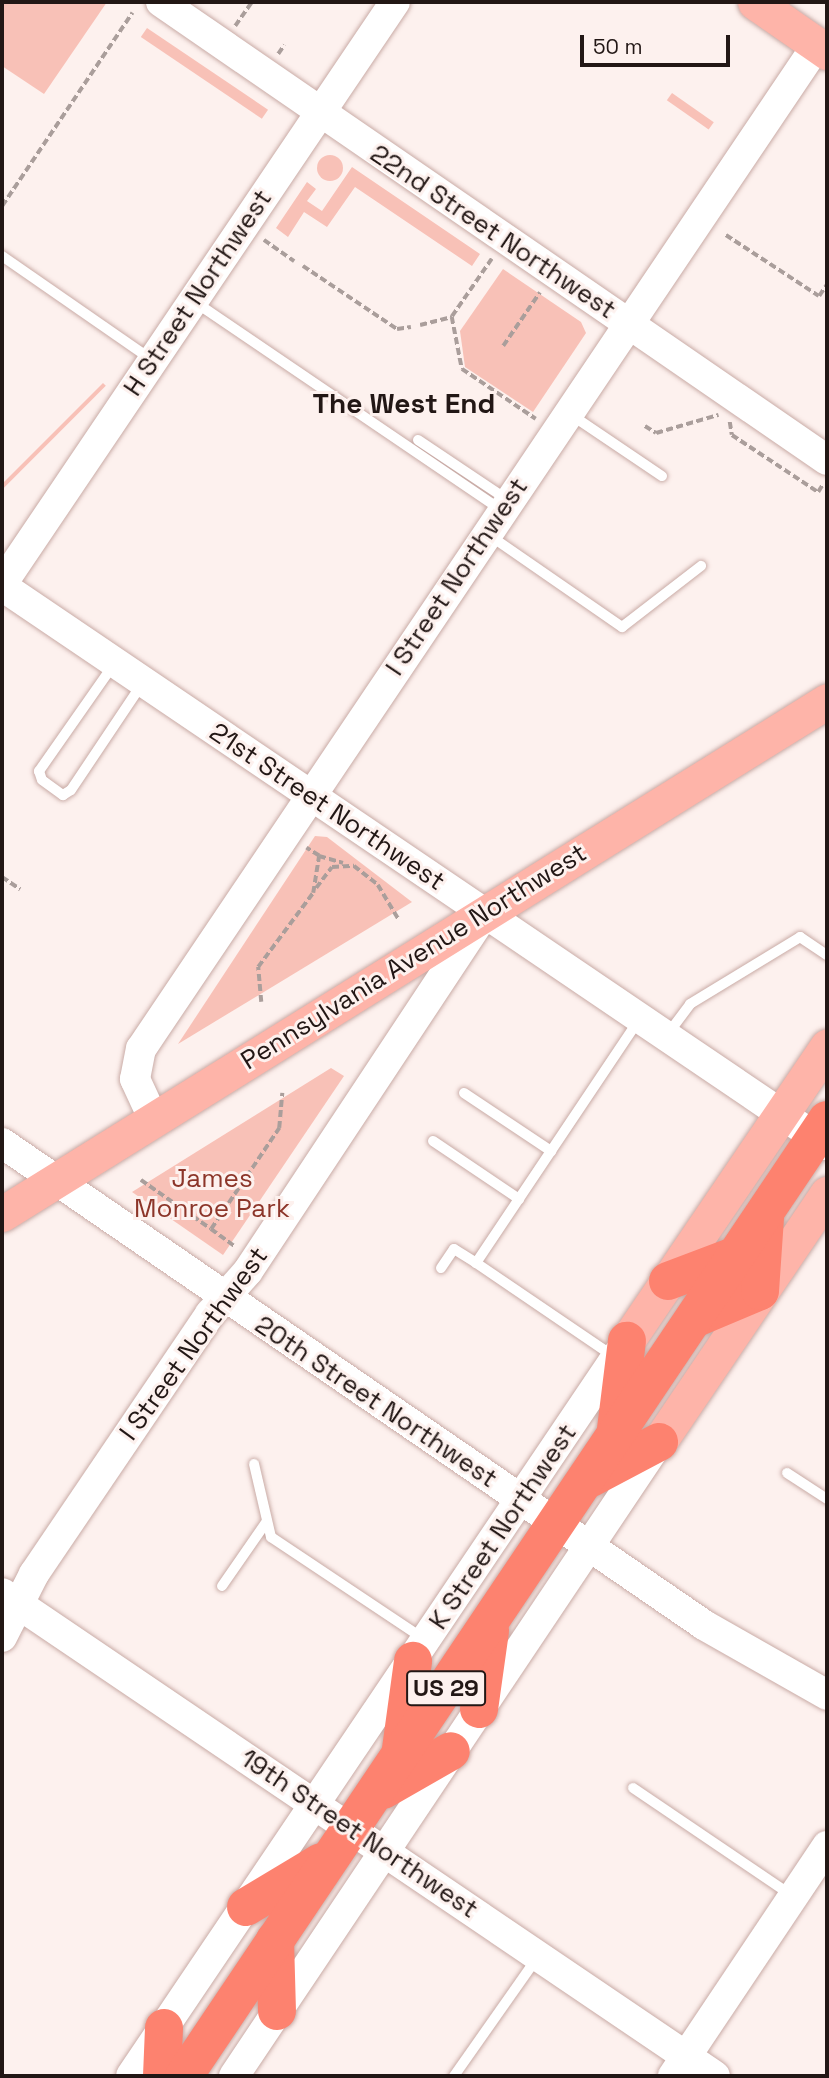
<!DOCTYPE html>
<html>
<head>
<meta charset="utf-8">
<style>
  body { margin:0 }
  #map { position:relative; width:829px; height:2078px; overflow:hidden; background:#fdf1ee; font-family:"Space Grotesk",sans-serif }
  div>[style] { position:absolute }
  .green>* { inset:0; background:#f8c1b7; transform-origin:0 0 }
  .round { border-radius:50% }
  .path>* { height:3.5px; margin-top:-1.75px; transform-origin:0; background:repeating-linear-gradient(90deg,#aa9e9b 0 7px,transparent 0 10.5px) }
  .roads { filter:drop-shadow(0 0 2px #c9aba6) drop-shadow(0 0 2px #c9aba6) }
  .lane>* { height:10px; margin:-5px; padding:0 5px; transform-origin:5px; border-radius:5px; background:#fff }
  .secondary>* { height:30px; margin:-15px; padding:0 15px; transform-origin:15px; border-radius:15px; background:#fff }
  .primary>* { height:35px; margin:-17.5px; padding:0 17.5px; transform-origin:17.5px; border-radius:17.5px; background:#feb4a9 }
  .highway>* { height:38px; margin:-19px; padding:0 19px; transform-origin:19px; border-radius:19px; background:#fd826f }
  span { translate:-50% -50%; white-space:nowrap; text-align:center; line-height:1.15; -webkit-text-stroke:6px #fdf1ee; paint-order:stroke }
  .shield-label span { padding:2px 5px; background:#fdf1ee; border:2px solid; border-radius:5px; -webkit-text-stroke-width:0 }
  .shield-label { font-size:24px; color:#221715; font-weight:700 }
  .street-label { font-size:26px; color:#221715 }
  .park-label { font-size:26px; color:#8c3529 }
  .neighbourhood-label { font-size:28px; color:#221715; font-weight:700 }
  .frame { position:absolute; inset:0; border:4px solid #221715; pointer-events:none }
  .scale { position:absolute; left:580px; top:35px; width:150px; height:32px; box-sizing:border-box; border:4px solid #221715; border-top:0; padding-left:9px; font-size:21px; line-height:24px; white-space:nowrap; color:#221715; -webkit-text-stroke:5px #fdf1ee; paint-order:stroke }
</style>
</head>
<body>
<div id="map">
  <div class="green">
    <div style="clip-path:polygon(2px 2px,107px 2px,44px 94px,2px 66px)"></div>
    <div style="left:147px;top:28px;width:146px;height:11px;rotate:34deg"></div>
    <div style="left:672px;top:93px;width:51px;height:9px;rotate:35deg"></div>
    <div class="round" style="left:317px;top:155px;width:26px;height:26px"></div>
    <div style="clip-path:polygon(352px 167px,480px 254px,472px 266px,355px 187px,327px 227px,304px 212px,288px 237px,276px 228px,307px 182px,316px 189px,307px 201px,322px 211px)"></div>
    <div style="clip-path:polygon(503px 269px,581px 322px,586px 333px,533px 412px,465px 367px,460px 331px)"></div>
    <div style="left:103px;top:383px;width:4px;height:183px;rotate:45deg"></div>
    <div style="clip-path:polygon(315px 836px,327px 837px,412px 902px,178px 1044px)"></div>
    <div style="clip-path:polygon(331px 1068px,344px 1076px,223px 1255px,132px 1192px)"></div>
  </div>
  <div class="path">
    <div style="left:12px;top:2px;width:22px"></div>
    <div style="left:235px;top:26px;width:29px;rotate:-55deg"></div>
    <div style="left:278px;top:54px;width:11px;rotate:-56deg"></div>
    <div style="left:2px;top:206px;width:233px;rotate:-56deg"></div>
    <div style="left:726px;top:235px;width:111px;rotate:33.3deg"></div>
    <div style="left:819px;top:296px;width:14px;rotate:-56deg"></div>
    <div style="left:264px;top:240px;width:37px;rotate:35deg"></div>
    <div style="left:492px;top:259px;width:70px;rotate:124.6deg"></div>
    <div style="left:452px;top:317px;width:53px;rotate:79.1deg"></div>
    <div style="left:462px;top:369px;width:89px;rotate:34deg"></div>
    <div style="left:303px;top:266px;width:113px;rotate:33.8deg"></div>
    <div style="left:397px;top:329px;width:14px;rotate:-8deg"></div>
    <div style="left:420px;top:325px;width:33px;rotate:-14deg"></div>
    <div style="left:503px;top:346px;width:65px;rotate:-55.6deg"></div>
    <div style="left:730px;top:422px;width:13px;rotate:81deg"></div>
    <div style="left:732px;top:435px;width:103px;rotate:33.5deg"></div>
    <div style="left:818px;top:492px;width:9px;rotate:-58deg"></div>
    <div style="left:645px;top:426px;width:13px;rotate:32deg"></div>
    <div style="left:656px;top:433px;width:65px;rotate:-16.2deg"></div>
    <div style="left:319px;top:856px;width:25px;rotate:16deg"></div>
    <div style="left:2px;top:877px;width:22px;rotate:34deg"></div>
    <div style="left:316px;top:888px;width:26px;rotate:-53deg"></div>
    <div style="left:332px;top:867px;width:22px;rotate:-3deg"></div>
    <div style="left:354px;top:866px;width:31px;rotate:38deg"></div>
    <div style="left:378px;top:885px;width:39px;rotate:59deg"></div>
    <div style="left:261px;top:1002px;width:35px;rotate:-95deg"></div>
    <div style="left:258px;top:967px;width:92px;rotate:-53.4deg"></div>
    <div style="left:313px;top:893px;width:37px;rotate:-81deg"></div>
    <div style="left:319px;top:856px;width:15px;rotate:-148deg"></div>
    <div style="left:141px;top:1180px;width:85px;rotate:35deg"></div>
    <div style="left:211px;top:1229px;width:122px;rotate:-56deg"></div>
    <div style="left:279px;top:1128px;width:35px;rotate:-85deg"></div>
    <div style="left:211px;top:1229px;width:29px;rotate:36deg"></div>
  </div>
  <div class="roads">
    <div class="lane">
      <div style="left:2px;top:256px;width:183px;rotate:34.7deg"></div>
      <div style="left:195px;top:302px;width:370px;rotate:34.2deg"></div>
      <div style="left:570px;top:414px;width:111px;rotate:34deg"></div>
      <div style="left:418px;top:440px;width:110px;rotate:33.8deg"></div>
      <div style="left:489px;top:535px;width:162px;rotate:34.7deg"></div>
      <div style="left:622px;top:627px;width:100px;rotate:-37.7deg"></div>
      <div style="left:114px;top:664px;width:131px;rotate:125deg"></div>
      <div style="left:39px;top:771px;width:9px;rotate:72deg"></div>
      <div style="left:42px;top:780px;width:26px;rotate:36deg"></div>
      <div style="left:63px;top:795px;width:9px;rotate:-32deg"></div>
      <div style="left:71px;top:790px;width:128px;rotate:-56.2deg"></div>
      <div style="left:667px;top:1035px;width:39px;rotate:-53deg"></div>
      <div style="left:690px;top:1004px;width:129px;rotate:-31.3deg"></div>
      <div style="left:800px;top:937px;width:32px;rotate:34deg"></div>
      <div style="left:464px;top:1093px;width:105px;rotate:33.7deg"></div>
      <div style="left:433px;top:1141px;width:104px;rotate:34deg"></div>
      <div style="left:441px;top:1268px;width:23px;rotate:-56deg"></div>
      <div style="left:454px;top:1249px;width:26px;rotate:32deg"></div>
      <div style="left:613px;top:1356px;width:166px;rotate:-145.8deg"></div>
      <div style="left:476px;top:1263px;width:291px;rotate:-56.2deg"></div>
      <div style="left:254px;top:1464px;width:75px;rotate:76.9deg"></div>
      <div style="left:271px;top:1537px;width:184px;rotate:33.7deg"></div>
      <div style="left:787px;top:1473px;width:48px;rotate:33deg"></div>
      <div style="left:222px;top:1586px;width:79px;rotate:-55.3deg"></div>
      <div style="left:633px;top:1788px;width:191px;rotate:34.1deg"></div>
      <div style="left:454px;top:2076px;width:144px;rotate:-54.9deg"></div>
    </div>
    <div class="secondary">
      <div style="left:161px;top:2px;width:808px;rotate:34.52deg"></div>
      <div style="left:2px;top:584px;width:702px;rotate:-55.97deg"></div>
      <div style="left:2px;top:586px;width:997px;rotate:34.12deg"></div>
      <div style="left:153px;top:1118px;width:43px;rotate:-114.8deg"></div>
      <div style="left:135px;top:1079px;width:31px;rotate:-79deg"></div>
      <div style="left:141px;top:1049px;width:1210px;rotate:-56.05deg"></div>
      <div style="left:2px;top:1143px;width:852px;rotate:34.47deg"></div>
      <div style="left:704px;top:1625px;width:142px;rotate:29.6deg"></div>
      <div style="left:2px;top:1593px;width:861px;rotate:34.11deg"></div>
      <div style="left:2px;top:1637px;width:71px;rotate:-63.1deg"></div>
      <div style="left:34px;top:1574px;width:314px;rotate:-55.9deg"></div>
      <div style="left:210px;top:1314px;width:57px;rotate:-48.5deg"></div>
      <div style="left:248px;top:1271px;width:424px;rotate:-56.5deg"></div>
      <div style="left:131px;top:2076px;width:883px;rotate:-55.99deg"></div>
      <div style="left:234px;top:2076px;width:762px;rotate:-56.18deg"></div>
      <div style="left:673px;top:2076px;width:277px;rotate:-56.2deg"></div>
    </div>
    <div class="primary">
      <div style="left:755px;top:2px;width:88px;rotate:34.8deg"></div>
      <div style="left:2px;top:1214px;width:971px;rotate:-31.87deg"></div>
      <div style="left:627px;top:1341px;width:356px;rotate:-55.8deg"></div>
      <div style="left:659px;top:1442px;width:300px;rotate:-55.9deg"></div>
    </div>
    <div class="highway">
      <div style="left:668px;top:1281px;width:77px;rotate:-20.6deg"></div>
      <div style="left:696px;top:1318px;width:69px;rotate:-22.9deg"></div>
      <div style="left:760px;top:1291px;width:74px;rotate:-86.1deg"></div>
      <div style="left:616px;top:1429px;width:89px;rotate:-82.9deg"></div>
      <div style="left:591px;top:1478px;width:77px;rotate:-27.9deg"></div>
      <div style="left:479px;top:1709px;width:79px;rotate:-82deg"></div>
      <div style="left:401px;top:1749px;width:89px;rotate:-82.2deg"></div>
      <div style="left:383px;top:1790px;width:78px;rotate:-29.8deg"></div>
      <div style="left:246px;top:1907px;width:87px;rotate:-31deg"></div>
      <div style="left:275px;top:1940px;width:71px;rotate:88.4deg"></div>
      <div style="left:162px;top:2076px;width:48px;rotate:-87.6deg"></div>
      <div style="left:184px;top:2076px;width:1152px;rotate:-56.08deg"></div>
    </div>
  </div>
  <div class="shield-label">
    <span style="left:446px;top:1688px">US 29</span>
  </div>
  <div class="street-label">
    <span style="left:493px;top:232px;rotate:34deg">22nd Street Northwest</span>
    <span style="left:198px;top:293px;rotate:-56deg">H Street Northwest</span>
    <span style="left:457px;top:577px;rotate:-56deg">I Street Northwest</span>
    <span style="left:327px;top:807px;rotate:34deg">21st Street Northwest</span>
    <span style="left:414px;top:957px;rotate:-32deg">Pennsylvania Avenue Northwest</span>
    <span style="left:194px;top:1344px;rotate:-54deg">I Street Northwest</span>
    <span style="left:376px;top:1402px;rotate:34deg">20th Street Northwest</span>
    <span style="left:503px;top:1527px;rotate:-56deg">K Street Northwest</span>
    <span style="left:359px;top:1834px;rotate:34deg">19th Street Northwest</span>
  </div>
  <div class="park-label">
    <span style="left:212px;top:1194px">James<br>Monroe Park</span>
  </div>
  <div class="neighbourhood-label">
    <span style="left:404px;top:403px">The West End</span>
  </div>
  <div class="frame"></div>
  <div class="scale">50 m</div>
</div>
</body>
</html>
